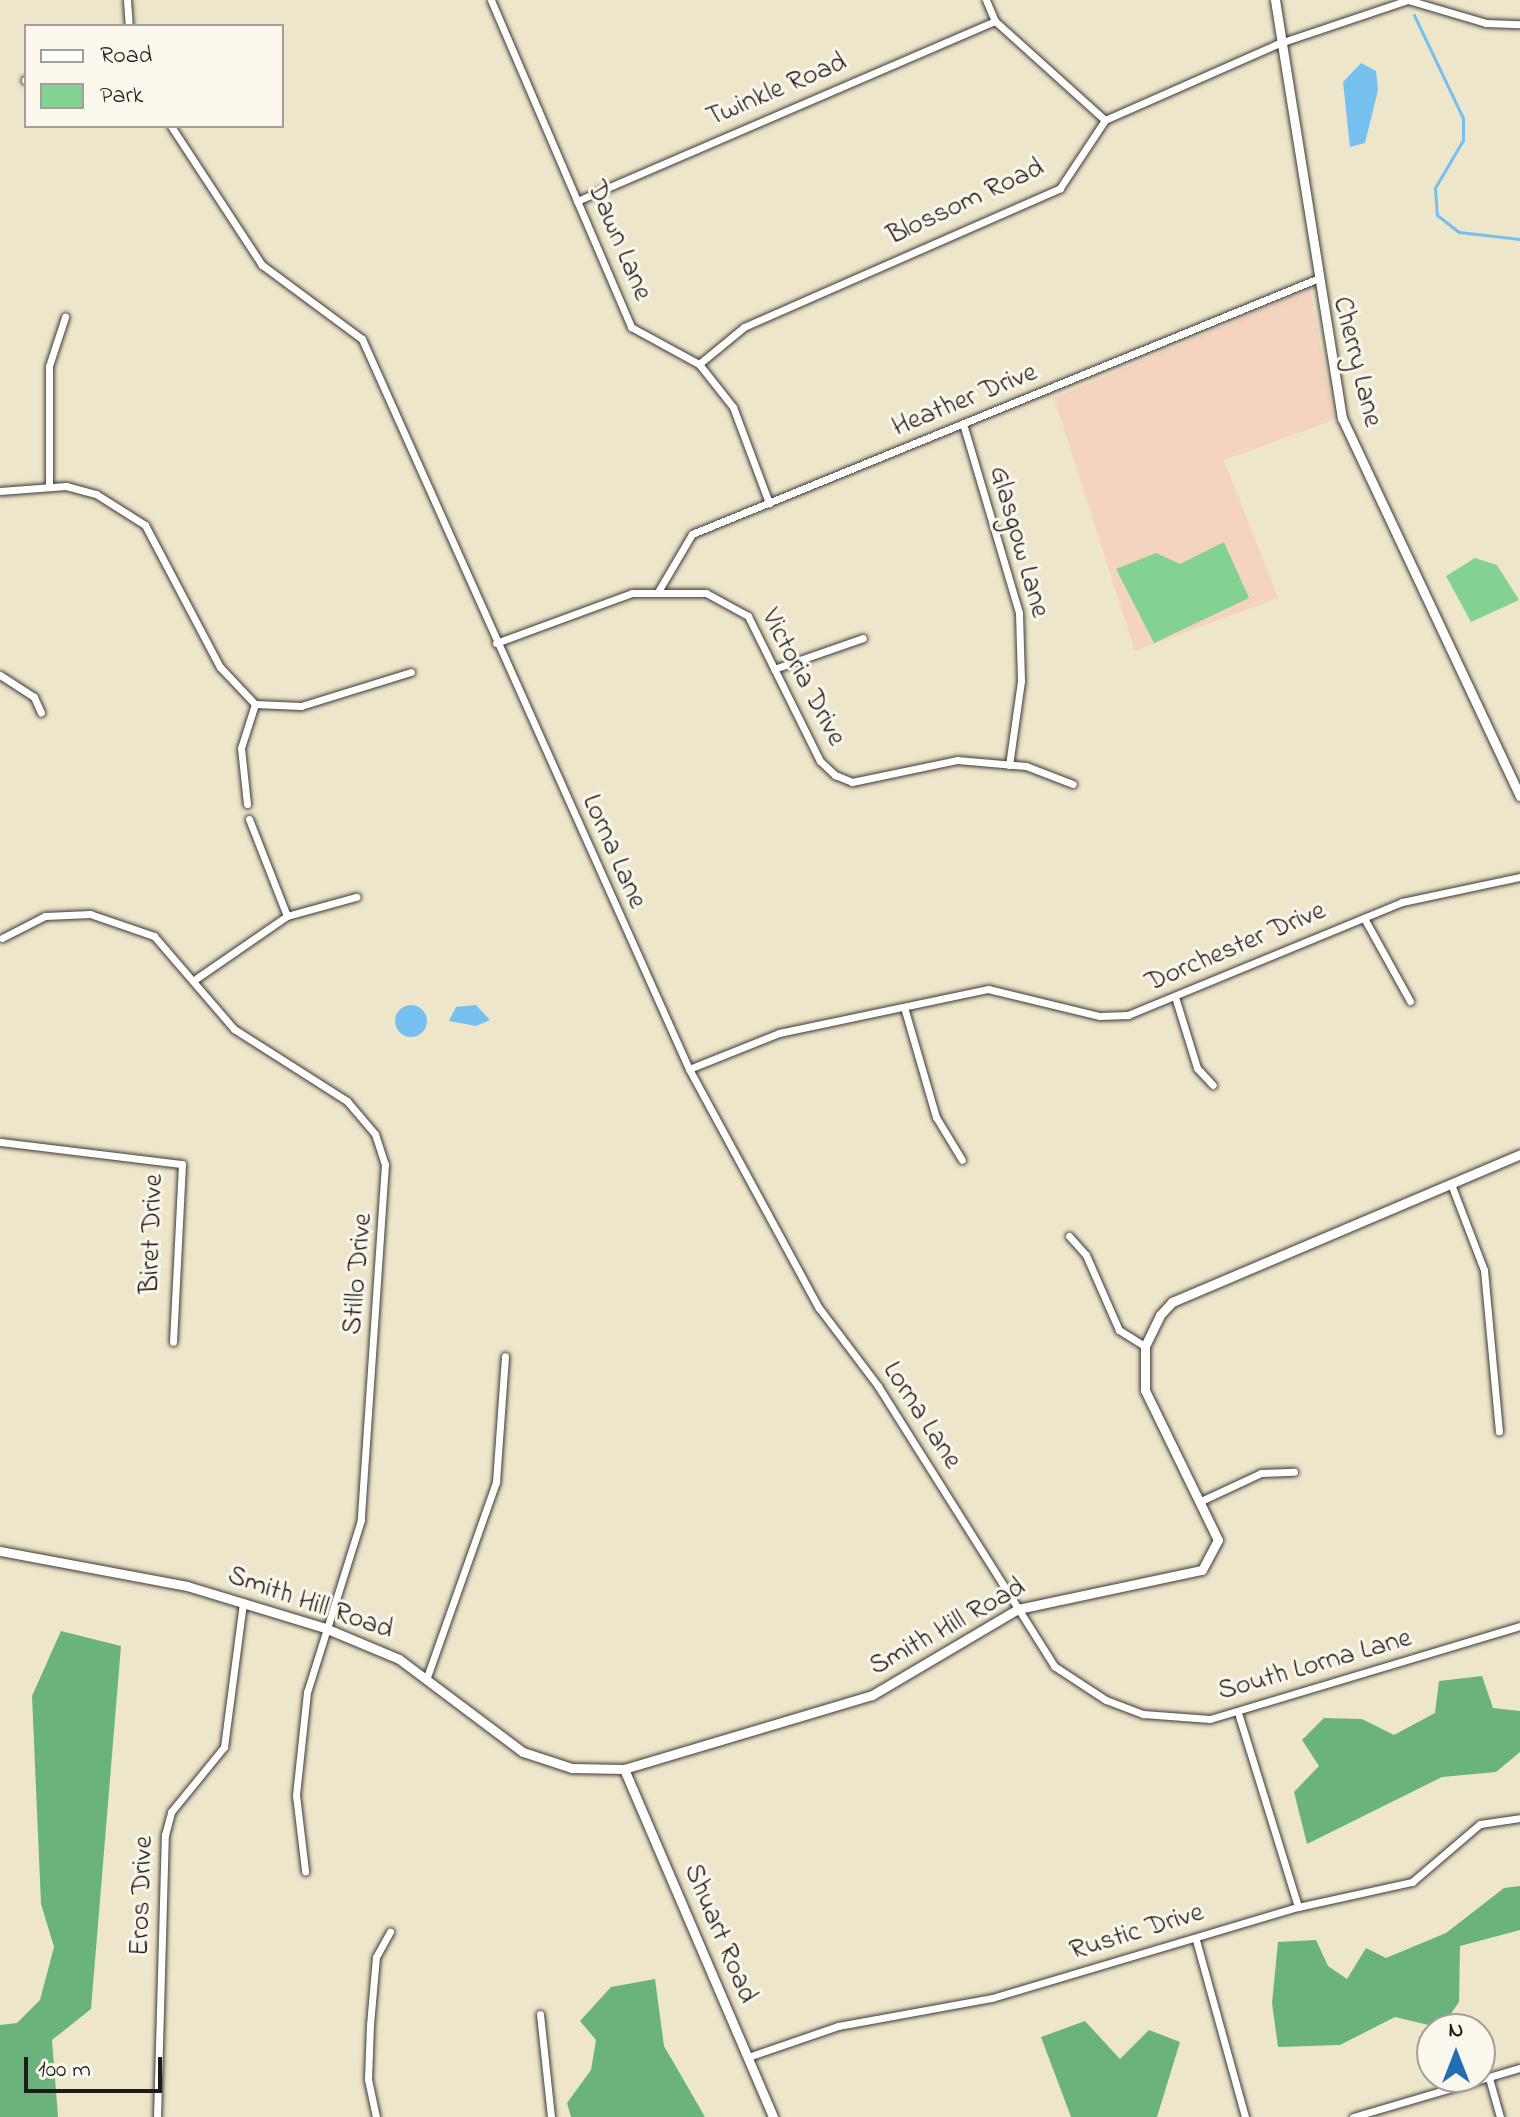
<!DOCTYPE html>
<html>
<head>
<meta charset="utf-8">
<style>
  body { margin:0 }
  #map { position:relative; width:1520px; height:2117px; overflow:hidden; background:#eee6ca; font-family:"Indie Flower",sans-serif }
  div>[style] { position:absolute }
  .built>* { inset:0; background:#f4d3c0 }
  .green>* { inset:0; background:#83d292 }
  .forest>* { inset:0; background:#6ab47c }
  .water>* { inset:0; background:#76c0ef }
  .round { border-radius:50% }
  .stream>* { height:3px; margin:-1.5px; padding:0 1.5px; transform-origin:1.5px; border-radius:1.5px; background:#76c0ef }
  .roads { filter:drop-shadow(0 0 2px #3c3a36) drop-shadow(0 0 2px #3c3a36) }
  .minor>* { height:7px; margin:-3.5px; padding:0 3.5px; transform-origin:3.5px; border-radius:3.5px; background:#fff }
  .tertiary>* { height:9px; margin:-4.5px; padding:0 4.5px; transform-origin:4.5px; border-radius:4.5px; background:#fff }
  span { translate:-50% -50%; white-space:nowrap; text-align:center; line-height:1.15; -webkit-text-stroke:6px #fbf7ec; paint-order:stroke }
  .street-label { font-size:28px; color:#1c1c1c }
  .legend { position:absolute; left:24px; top:24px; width:260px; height:104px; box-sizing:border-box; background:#fbf7ec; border:2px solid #a29f99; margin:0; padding:10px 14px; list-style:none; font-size:24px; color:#1c1c1c }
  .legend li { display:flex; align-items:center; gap:16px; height:40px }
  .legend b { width:40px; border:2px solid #a29f99 }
  .north { position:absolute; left:1416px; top:2013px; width:80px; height:80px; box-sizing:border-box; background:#fbf7ec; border:2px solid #a29f99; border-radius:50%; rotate:0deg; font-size:22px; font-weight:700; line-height:32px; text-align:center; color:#1c1c1c }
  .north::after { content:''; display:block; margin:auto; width:28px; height:36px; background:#1f6fb2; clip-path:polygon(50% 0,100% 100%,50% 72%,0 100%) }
  .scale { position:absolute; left:24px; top:2057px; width:138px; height:36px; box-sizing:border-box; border:4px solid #1c1c1c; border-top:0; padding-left:10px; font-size:24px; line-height:28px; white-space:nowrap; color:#1c1c1c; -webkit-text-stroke:6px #fbf7ec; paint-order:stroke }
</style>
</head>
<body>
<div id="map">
  <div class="built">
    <div style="clip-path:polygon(1310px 289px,1334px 420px,1224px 460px,1278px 598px,1135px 651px,1054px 398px)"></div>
  </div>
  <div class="green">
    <div style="clip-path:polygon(1224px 542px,1249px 598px,1154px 643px,1116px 569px,1156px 553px,1180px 564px)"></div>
    <div style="clip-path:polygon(1475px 558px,1497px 565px,1519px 600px,1471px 622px,1446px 576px)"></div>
  </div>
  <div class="forest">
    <div style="clip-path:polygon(61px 1631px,121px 1646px,91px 2009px,52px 2040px,58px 2117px,0 2117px,0 2025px,17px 2023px,40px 2000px,54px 1947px,41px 1904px,32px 1696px)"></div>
    <div style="clip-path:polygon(1482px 1676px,1493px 1708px,1520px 1711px,1520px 1752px,1496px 1772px,1442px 1777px,1307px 1844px,1294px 1792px,1319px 1766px,1302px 1740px,1324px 1718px,1362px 1719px,1394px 1735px,1435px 1713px,1439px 1681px)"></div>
    <div style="clip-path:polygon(1520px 1886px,1520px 1930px,1460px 1946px,1459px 2002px,1441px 2028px,1395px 2017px,1340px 2045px,1278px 2047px,1272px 2003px,1278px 1942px,1316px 1940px,1328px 1966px,1347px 1979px,1366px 1948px,1386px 1958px,1446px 1933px,1504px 1888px)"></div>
    <div style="clip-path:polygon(655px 1979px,664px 2046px,705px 2117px,571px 2117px,567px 2103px,591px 2070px,596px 2040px,580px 2021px,611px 1987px)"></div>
    <div style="clip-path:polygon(1085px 2021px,1120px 2059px,1149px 2030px,1180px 2042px,1157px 2117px,1071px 2117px,1041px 2037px)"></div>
  </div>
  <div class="water">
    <div style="clip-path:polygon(1361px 63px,1376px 71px,1378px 90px,1365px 143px,1350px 147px,1343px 82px)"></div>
    <div class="round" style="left:395px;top:1005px;width:32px;height:32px"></div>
    <div style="clip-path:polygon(476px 1005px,490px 1020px,476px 1026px,449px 1021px,456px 1007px)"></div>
  </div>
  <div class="stream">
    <div style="left:1414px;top:15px;width:114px;rotate:64.6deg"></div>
    <div style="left:1463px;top:118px;width:22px;rotate:90deg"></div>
    <div style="left:1463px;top:140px;width:56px;rotate:120.3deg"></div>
    <div style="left:1435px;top:188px;width:27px;rotate:86deg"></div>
    <div style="left:1437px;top:215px;width:28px;rotate:38deg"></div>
    <div style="left:1459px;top:232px;width:61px;rotate:6.5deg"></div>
  </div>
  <div class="roads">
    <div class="minor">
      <div style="left:127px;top:0;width:26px;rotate:86deg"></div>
      <div style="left:491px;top:0;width:356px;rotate:66.8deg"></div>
      <div style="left:631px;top:327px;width:77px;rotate:28.6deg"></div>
      <div style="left:699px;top:364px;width:55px;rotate:51.7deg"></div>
      <div style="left:733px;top:407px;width:103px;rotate:69.4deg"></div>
      <div style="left:986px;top:0;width:23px;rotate:67deg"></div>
      <div style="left:995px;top:21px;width:148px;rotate:42deg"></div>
      <div style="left:25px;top:80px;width:1px"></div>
      <div style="left:171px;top:126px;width:166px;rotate:56.8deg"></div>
      <div style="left:262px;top:265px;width:124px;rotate:36.5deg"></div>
      <div style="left:362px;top:339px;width:800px;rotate:65.87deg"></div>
      <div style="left:689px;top:1069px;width:272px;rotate:61.5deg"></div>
      <div style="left:819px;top:1308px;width:98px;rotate:52.9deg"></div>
      <div style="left:878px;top:1386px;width:331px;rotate:57.8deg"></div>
      <div style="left:1054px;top:1666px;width:62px;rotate:33.2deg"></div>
      <div style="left:1106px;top:1700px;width:40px;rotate:21deg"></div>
      <div style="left:1143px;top:1714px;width:67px;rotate:4.3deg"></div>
      <div style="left:1210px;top:1719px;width:324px;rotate:-16.7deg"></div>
      <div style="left:577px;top:201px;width:455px;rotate:-23.3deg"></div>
      <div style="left:699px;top:364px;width:58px;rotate:-39.4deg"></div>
      <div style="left:744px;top:327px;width:345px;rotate:-23.7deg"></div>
      <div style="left:1060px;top:188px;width:82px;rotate:-56.5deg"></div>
      <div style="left:1105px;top:120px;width:188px;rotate:-23.8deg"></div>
      <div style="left:1277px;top:44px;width:138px;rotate:-18.6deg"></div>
      <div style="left:1408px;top:0;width:81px;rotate:16.4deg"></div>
      <div style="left:1486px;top:23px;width:34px;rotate:2deg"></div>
      <div style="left:964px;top:427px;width:194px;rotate:73.5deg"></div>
      <div style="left:1019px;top:613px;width:68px;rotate:88.3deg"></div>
      <div style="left:1021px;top:681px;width:85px;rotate:98.1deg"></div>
      <div style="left:49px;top:483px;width:117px;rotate:-90deg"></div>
      <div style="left:49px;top:366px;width:52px;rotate:-71.9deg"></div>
      <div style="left:0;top:491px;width:66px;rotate:-4.3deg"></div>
      <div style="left:66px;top:486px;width:31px;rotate:15deg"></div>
      <div style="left:96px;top:494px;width:58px;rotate:32.3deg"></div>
      <div style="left:145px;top:525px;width:161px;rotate:62.2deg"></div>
      <div style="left:220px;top:667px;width:51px;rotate:46.6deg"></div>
      <div style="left:255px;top:704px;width:46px;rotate:2.5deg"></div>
      <div style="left:301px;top:706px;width:115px;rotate:-17.2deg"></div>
      <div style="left:659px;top:590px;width:65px;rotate:-59.5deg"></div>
      <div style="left:692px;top:534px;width:672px;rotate:-22.21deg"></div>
      <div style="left:496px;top:643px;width:145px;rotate:-20.2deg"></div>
      <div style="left:632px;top:593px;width:74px"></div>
      <div style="left:706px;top:593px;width:48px;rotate:28.7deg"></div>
      <div style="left:748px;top:616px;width:162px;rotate:63.6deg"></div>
      <div style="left:820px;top:761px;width:21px;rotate:43deg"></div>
      <div style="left:835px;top:775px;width:18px;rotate:22deg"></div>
      <div style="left:852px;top:782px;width:107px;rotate:-11.8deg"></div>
      <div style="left:957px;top:760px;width:69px;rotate:5deg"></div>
      <div style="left:1026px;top:766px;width:50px;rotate:21deg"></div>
      <div style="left:774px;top:669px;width:94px;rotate:-19.2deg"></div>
      <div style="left:0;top:675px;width:40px;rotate:32.9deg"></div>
      <div style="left:34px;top:697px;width:17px;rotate:66deg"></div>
      <div style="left:247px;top:804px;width:56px;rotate:-96.1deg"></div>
      <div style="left:241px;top:748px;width:46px;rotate:-72.3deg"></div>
      <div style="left:249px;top:819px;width:104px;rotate:68.6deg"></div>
      <div style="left:1364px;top:918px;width:95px;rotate:61deg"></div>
      <div style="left:2px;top:938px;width:48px;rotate:-27.1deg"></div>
      <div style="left:45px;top:916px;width:45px;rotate:-2.5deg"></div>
      <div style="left:90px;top:914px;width:68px;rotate:19deg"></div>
      <div style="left:154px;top:936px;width:123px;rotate:49.3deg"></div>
      <div style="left:234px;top:1029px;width:134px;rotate:32.5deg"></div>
      <div style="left:347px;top:1101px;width:43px;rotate:49.7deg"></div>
      <div style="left:375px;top:1134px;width:32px;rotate:72deg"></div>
      <div style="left:385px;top:1164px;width:357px;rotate:93.9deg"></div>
      <div style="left:361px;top:1520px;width:180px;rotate:107.4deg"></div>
      <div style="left:307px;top:1692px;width:104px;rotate:96.1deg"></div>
      <div style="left:296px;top:1795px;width:77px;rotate:83.2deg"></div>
      <div style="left:197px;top:978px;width:109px;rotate:-34.6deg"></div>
      <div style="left:287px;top:916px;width:72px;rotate:-15.4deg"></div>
      <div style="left:1176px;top:1000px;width:71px;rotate:72.8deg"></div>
      <div style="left:1197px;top:1068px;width:23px;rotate:47deg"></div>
      <div style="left:904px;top:1007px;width:115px;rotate:73.8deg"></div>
      <div style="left:936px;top:1117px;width:50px;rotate:58.8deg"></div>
      <div style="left:689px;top:1069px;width:97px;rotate:-21.8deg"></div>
      <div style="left:779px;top:1033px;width:214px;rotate:-11.9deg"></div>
      <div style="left:988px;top:989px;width:115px;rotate:13.6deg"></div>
      <div style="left:1100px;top:1016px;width:28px;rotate:-2deg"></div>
      <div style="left:1128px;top:1015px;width:296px;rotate:-22.4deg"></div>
      <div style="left:1402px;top:902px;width:121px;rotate:-12deg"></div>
      <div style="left:0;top:1142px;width:183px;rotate:6.9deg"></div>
      <div style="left:182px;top:1164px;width:178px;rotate:92.9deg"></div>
      <div style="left:1451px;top:1184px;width:92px;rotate:69deg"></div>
      <div style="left:1484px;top:1270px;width:162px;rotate:84.7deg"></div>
      <div style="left:1069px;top:1236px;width:25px;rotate:48deg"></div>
      <div style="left:1086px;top:1255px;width:82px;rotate:66.3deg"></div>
      <div style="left:1119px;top:1330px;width:31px;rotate:32deg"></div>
      <div style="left:1201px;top:1501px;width:66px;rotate:-25deg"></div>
      <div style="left:1261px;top:1473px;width:33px;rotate:-2deg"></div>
      <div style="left:427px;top:1677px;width:207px;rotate:-70.5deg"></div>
      <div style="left:496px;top:1482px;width:126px;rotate:-85.9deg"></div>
      <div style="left:1239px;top:1716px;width:200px;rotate:72.8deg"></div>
      <div style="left:1196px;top:1940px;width:184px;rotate:74.5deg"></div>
      <div style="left:540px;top:2014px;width:104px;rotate:83.9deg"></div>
      <div style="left:748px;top:2057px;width:95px;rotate:-19deg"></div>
      <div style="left:838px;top:2026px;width:157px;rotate:-10.3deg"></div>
      <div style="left:992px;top:1998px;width:319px;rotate:-16.6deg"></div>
      <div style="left:1298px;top:1907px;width:117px;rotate:-12.4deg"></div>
      <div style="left:1412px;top:1882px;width:89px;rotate:-40.5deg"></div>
      <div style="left:1480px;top:1824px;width:40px;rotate:-8.5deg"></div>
      <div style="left:1489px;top:2078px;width:41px;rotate:74.2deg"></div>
      <div style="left:157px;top:2117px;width:282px;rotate:-88.4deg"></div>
      <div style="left:165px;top:1835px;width:24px;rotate:-75deg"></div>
      <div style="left:171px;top:1812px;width:84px;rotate:-50.8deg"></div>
      <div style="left:224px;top:1747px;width:146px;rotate:-82.5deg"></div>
      <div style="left:376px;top:2117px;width:39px;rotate:-102deg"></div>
      <div style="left:368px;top:2079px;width:54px;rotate:-87.9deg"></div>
      <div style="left:370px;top:2025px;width:68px;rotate:-85deg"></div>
      <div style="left:376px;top:1957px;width:29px;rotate:-61deg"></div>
      <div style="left:1353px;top:2117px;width:174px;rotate:-16.4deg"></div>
    </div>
    <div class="tertiary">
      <div style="left:1275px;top:0;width:423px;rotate:80.9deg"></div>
      <div style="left:1342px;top:418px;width:418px;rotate:64.8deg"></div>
      <div style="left:0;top:1551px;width:190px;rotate:10.6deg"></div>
      <div style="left:187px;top:1586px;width:144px;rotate:16.9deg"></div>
      <div style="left:325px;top:1628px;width:80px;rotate:22.7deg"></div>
      <div style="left:399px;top:1659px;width:155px;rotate:36.9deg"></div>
      <div style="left:523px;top:1752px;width:52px;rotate:18.1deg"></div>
      <div style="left:572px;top:1768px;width:52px;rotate:1.1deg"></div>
      <div style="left:624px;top:1769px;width:259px;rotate:-16.6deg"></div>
      <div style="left:872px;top:1695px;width:169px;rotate:-30.5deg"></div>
      <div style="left:1018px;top:1609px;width:188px;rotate:-12deg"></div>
      <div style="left:1202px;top:1570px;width:34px;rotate:-62deg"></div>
      <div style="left:1218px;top:1540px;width:167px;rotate:-116deg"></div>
      <div style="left:1145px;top:1390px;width:44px;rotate:-90deg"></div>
      <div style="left:1145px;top:1346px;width:34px;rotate:-64deg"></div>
      <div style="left:1160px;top:1315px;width:18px;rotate:-47deg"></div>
      <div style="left:1172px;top:1302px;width:378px;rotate:-23deg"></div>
      <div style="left:624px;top:1769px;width:379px;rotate:66.8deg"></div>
    </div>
  </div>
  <div class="street-label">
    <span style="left:777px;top:91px;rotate:-23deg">Twinkle Road</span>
    <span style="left:966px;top:203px;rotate:-25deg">Blossom Road</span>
    <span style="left:618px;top:241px;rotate:67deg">Dawn Lane</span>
    <span style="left:1356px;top:362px;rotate:76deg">Cherry Lane</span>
    <span style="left:965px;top:401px;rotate:-22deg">Heather Drive</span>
    <span style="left:1018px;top:542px;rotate:74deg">Glasgow Lane</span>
    <span style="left:802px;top:678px;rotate:62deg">Victoria Drive</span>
    <span style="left:613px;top:852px;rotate:66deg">Lorna Lane</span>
    <span style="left:1236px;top:948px;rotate:-23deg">Dorchester Drive</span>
    <span style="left:153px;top:1234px;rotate:-88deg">Biret Drive</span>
    <span style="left:359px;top:1274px;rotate:-85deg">Stillo Drive</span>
    <span style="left:921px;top:1416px;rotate:57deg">Lorna Lane</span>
    <span style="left:310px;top:1604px;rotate:19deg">Smith Hill Road</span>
    <span style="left:948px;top:1628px;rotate:-29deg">Smith Hill Road</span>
    <span style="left:1315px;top:1666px;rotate:-16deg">South Lorna Lane</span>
    <span style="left:143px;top:1896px;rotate:-88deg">Eros Drive</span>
    <span style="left:1137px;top:1933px;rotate:-17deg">Rustic Drive</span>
    <span style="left:719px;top:1934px;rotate:67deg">Shuart Road</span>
  </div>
  <ul class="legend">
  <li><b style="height:10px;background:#fff"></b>Road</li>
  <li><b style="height:22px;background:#83d292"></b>Park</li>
  </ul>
  <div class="north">N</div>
  <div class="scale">100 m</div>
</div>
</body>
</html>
